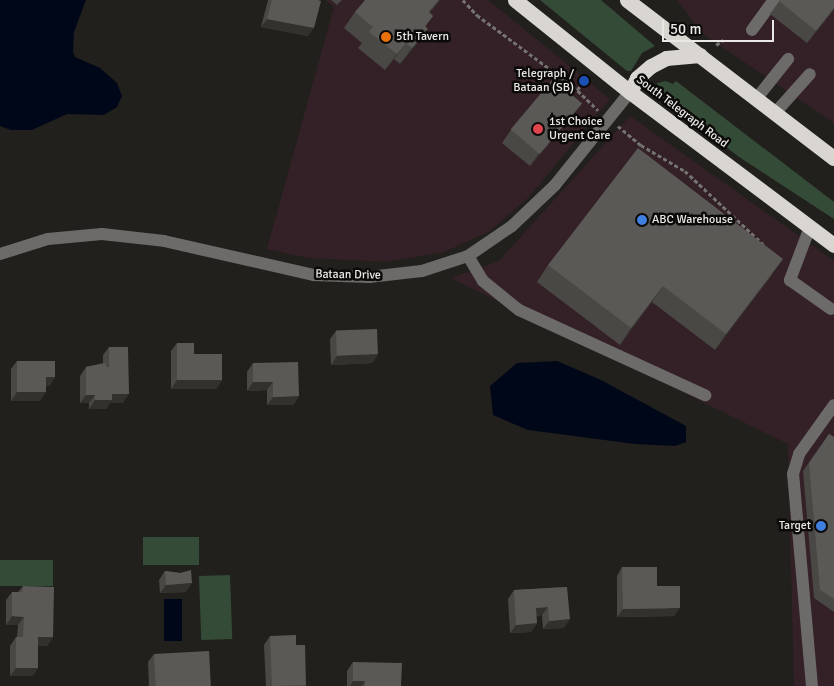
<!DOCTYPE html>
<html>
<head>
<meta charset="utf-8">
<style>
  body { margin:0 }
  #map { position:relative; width:834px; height:686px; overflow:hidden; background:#22201c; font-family:Signika,sans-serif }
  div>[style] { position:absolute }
  .commercial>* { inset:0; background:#342127 }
  .green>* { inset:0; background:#344b38; transform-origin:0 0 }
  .water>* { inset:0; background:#000719; transform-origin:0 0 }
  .path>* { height:2.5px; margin-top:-1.25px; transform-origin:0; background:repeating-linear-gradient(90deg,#757370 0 4px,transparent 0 6.5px) }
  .minor>* { height:12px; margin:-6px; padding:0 6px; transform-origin:6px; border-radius:6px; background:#6c6b69 }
  .highway>* { height:15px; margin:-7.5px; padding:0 7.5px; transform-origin:7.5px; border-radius:7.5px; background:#d9d6d1 }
  .wall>* { inset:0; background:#4a4844 }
  .shaded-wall>* { inset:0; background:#33312d }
  .building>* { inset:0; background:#5b5956; transform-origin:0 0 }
  .dots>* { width:14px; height:14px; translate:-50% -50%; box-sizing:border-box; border:2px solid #0b0a08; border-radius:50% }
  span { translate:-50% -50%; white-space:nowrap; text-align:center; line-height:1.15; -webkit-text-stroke:5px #0b0a08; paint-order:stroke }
  .poi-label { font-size:12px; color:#e9e8e6 }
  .left { translate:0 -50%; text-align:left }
  .right { translate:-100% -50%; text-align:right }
  .street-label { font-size:12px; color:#e9e8e6 }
  .scale { position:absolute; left:662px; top:20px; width:112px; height:22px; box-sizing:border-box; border:2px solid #e9e8e6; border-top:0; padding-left:6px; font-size:15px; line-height:18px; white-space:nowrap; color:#e9e8e6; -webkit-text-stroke:4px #0b0a08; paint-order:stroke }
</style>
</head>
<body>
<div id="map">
  <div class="commercial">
    <div style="clip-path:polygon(325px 0,488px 0,610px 99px,529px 197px,490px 231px,444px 252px,387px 262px,308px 258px,267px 249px,334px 7px)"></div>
    <div style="clip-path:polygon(677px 0,834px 0,834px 123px,703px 34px)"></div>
    <div style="clip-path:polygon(630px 116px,834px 261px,834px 686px,794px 686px,788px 444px,451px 278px,499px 261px)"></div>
  </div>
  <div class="green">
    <div style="clip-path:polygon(540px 0,601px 0,655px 46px,642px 53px,631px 71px,627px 71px)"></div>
    <div style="clip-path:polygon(666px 81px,673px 84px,676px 81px,834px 202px,834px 219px,739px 157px,662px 97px,657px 83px)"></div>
    <div style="left:199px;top:537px;width:28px;height:56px;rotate:90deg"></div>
    <div style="left:0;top:560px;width:53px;height:26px"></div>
    <div style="left:230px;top:575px;width:64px;height:31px;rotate:88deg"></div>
  </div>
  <div class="water">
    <div style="clip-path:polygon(0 0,86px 0,74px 32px,73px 52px,75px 57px,100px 68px,117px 83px,122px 96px,117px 107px,104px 115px,67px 114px,32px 130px,11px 130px,0 126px)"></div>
    <div style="clip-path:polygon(557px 361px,601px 380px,686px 426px,686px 442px,675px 446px,635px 444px,574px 436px,528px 430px,493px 415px,490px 386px,517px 363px)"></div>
    <div style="left:164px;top:599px;width:18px;height:42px"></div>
  </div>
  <div class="path">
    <div style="left:463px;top:0;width:21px;rotate:47deg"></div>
    <div style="left:477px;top:15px;width:119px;rotate:36.5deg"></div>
    <div style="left:573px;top:86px;width:35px;rotate:44deg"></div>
    <div style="left:716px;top:45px;width:9px;rotate:-36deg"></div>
    <div style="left:577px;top:90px;width:11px;rotate:-52deg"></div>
    <div style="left:618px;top:126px;width:30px;rotate:40deg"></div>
    <div style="left:641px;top:145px;width:51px;rotate:30.6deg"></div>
    <div style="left:685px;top:171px;width:108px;rotate:43.1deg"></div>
  </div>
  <div class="minor">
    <div style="left:752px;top:30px;width:37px;rotate:-54deg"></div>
    <div style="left:757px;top:98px;width:50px;rotate:-51.5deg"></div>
    <div style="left:775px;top:113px;width:52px;rotate:-48.1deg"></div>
    <div style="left:810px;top:227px;width:57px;rotate:110.7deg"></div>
    <div style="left:790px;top:280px;width:50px;rotate:35.3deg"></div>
    <div style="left:0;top:254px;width:50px;rotate:-17.4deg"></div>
    <div style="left:48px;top:239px;width:54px;rotate:-5.3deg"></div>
    <div style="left:102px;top:234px;width:62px;rotate:6.4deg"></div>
    <div style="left:164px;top:241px;width:154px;rotate:12.8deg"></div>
    <div style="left:314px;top:275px;width:55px;rotate:2.1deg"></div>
    <div style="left:369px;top:277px;width:53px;rotate:-6.5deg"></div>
    <div style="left:422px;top:271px;width:48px;rotate:-18.1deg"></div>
    <div style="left:468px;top:256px;width:53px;rotate:-34.3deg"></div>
    <div style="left:512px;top:226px;width:59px;rotate:-43.6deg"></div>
    <div style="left:555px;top:185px;width:119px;rotate:-51.1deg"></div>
    <div style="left:468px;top:256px;width:29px;rotate:59deg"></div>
    <div style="left:483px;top:281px;width:46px;rotate:38.9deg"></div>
    <div style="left:519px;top:310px;width:205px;rotate:24.6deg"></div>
    <div style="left:812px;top:686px;width:213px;rotate:-95.1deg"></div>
    <div style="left:793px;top:474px;width:21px;rotate:-73deg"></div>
    <div style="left:799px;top:454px;width:60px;rotate:-54.5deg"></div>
  </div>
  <div class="highway">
    <div style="left:515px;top:0;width:147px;rotate:38.7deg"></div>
    <div style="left:630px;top:92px;width:255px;rotate:36.9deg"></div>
    <div style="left:627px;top:0;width:260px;rotate:37.4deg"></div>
    <div style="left:630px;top:92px;width:16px;rotate:-63deg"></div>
    <div style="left:637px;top:78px;width:18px;rotate:-41deg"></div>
    <div style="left:651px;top:66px;width:17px;rotate:-28deg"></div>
    <div style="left:666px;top:58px;width:34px;rotate:-5deg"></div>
  </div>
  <div class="wall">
    <div style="clip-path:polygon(268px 0,318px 0,308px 36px,261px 27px)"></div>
    <div style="clip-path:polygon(331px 0,342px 0,337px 5px)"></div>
    <div style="clip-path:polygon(780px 0,834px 10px,807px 43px,770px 14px)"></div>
    <div style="clip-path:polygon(355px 12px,430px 13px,433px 16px,425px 27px,416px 45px,400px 64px,394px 59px,385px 70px,358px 48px,362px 43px,344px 28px)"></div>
    <div style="clip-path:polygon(573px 115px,530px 166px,502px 143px,511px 130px)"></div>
    <div style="clip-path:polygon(548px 265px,772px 275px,715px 350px,652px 302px,620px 345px,537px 282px)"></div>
    <div style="clip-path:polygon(336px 331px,378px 354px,372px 363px,331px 365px,330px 339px)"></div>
    <div style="clip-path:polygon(177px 343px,194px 354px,222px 380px,216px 389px,171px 389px,171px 351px)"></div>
    <div style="clip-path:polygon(109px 347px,123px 403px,110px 403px,106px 409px,89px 409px,89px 403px,80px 403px,80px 376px,86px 367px,103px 363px,103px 355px)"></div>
    <div style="clip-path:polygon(17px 361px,55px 377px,49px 386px,46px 386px,40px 401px,11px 401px,11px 369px)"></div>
    <div style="clip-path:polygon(253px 363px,299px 396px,293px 405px,267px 405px,267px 390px,247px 391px,247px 372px)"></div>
    <div style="clip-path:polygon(829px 434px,834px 437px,834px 612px,814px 598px,803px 471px)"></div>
    <div style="clip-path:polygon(622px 567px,657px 586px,674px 616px,617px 617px,617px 576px)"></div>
    <div style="clip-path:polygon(165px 571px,180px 573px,186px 592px,160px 593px,159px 580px)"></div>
    <div style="clip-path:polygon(23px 586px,53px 637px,47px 646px,38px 646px,38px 668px,32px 676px,10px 676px,10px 646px,16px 637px,17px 637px,18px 625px,6px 625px,6px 600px,12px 592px,18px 592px)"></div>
    <div style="clip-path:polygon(567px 587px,564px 628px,543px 629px,542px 615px,536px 616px,537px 623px,531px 632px,510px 633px,508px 599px,514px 590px)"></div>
    <div style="clip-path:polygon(270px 636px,296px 645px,306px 686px,266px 686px,264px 645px)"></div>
    <div style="clip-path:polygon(154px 654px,211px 686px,149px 686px,148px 662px)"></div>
    <div style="clip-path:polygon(353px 662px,401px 686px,347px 686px,347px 671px)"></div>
  </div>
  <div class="shaded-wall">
    <div style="clip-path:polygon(439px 0,441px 0,418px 28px,429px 12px)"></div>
    <div style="clip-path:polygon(834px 8px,834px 10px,807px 43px,816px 31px)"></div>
    <div style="clip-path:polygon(267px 19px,314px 28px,308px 36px,261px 27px)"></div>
    <div style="clip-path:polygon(428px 29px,416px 45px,400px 64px,412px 48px)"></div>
    <div style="clip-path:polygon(406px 43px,394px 59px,385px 70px,397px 54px)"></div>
    <div style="clip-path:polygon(582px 103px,573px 115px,530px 166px,539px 153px)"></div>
    <div style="clip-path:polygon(783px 259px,772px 275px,715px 350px,726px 334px)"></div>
    <div style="clip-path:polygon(663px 286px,652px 302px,620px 345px,631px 328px)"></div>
    <div style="clip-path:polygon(378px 354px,372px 363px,331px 365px,337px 356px)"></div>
    <div style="clip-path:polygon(46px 377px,55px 377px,49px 386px,40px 386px)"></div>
    <div style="clip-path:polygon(177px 380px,222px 380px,216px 389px,171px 389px)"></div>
    <div style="clip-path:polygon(253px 382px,273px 382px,267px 390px,247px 391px)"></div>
    <div style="clip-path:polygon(17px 392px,46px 392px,40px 401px,11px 401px)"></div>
    <div style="clip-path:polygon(112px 394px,129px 394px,123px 403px,110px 403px,106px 409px,89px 409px,95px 400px)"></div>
    <div style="clip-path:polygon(86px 395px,95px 395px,89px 403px,80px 403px)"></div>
    <div style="clip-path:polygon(299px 396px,293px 405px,267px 405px,273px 397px)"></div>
    <div style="clip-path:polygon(192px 583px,186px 592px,160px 593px,166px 585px)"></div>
    <div style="clip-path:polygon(548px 607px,542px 615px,530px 616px,536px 608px)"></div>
    <div style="clip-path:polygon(680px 608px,674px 616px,617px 617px,623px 609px)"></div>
    <div style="clip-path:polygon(12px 616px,24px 617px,18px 625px,6px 625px)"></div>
    <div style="clip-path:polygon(570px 619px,564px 628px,543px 629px,549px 621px)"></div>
    <div style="clip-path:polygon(537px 623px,531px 632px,510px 633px,516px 625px)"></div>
    <div style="clip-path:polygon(38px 637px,53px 637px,47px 646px,32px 646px)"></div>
    <div style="clip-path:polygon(16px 668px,38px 668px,32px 676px,10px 676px)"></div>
    <div style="clip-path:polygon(353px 681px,365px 681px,362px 686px,350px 686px)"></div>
  </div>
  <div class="building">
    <div style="clip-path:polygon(272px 0,318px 0,321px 1px,314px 28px,267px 19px)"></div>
    <div style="clip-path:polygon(365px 0,439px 0,429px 12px,433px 16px,425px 26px,428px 29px,412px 48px,406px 43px,397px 54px,369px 32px,373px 27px,355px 12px)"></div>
    <div style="clip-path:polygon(780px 0,834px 0,834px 8px,816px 31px,779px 1px)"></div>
    <div style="left:553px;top:79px;width:38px;height:66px;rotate:40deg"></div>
    <div style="clip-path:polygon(638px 148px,783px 259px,726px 334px,663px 286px,631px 328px,548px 265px)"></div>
    <div style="left:377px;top:329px;width:25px;height:41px;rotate:88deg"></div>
    <div style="clip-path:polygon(177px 343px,194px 343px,194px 354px,222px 354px,222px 380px,177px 380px)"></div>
    <div style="clip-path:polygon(109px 347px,128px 347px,129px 394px,112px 394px,112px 400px,95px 400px,95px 395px,86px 395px,86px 367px,106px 363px,106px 367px,109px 367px)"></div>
    <div style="clip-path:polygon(17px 361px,55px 361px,55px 377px,46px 377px,46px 392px,17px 392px)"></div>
    <div style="clip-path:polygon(298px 362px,299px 396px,273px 397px,273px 382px,253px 382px,253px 363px)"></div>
    <div style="clip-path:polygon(829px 434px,834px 437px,834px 599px,820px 590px,809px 463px)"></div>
    <div style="clip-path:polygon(622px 567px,657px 567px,657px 586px,680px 586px,680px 608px,623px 609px)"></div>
    <div style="clip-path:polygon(191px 570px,192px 583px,166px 585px,165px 571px,180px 573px)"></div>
    <div style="clip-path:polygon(23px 586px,54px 587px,53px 637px,38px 637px,38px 668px,16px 668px,16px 637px,23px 637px,24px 617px,12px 616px,12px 592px,22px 592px)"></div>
    <div style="clip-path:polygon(567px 587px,570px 619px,549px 621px,548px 607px,536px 608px,537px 623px,516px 625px,514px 590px)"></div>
    <div style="clip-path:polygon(296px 635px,296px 645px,305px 645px,306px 685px,272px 686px,270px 636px)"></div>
    <div style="left:209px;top:651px;width:35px;height:55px;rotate:87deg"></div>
    <div style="clip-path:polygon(353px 662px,402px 663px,401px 686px,365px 686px,365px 681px,353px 681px)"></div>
  </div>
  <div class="dots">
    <div style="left:386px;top:37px;background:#e8710a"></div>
    <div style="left:584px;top:81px;background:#1a4fb4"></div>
    <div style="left:538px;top:129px;background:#e0444e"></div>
    <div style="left:642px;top:220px;background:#3f7fe0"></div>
    <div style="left:821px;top:526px;background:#3f7fe0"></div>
  </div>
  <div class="poi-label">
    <span class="left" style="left:396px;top:37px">5th Tavern</span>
    <span class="right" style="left:574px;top:81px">Telegraph /<br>Bataan (SB)</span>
    <span class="left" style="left:549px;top:129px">1st Choice<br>Urgent Care</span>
    <span class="left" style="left:652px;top:220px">ABC Warehouse</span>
    <span class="right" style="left:811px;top:526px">Target</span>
  </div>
  <div class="street-label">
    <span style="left:682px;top:112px;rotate:37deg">South Telegraph Road</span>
    <span style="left:348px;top:275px;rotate:1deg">Bataan Drive</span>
  </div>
  <div class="scale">50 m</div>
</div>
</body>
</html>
